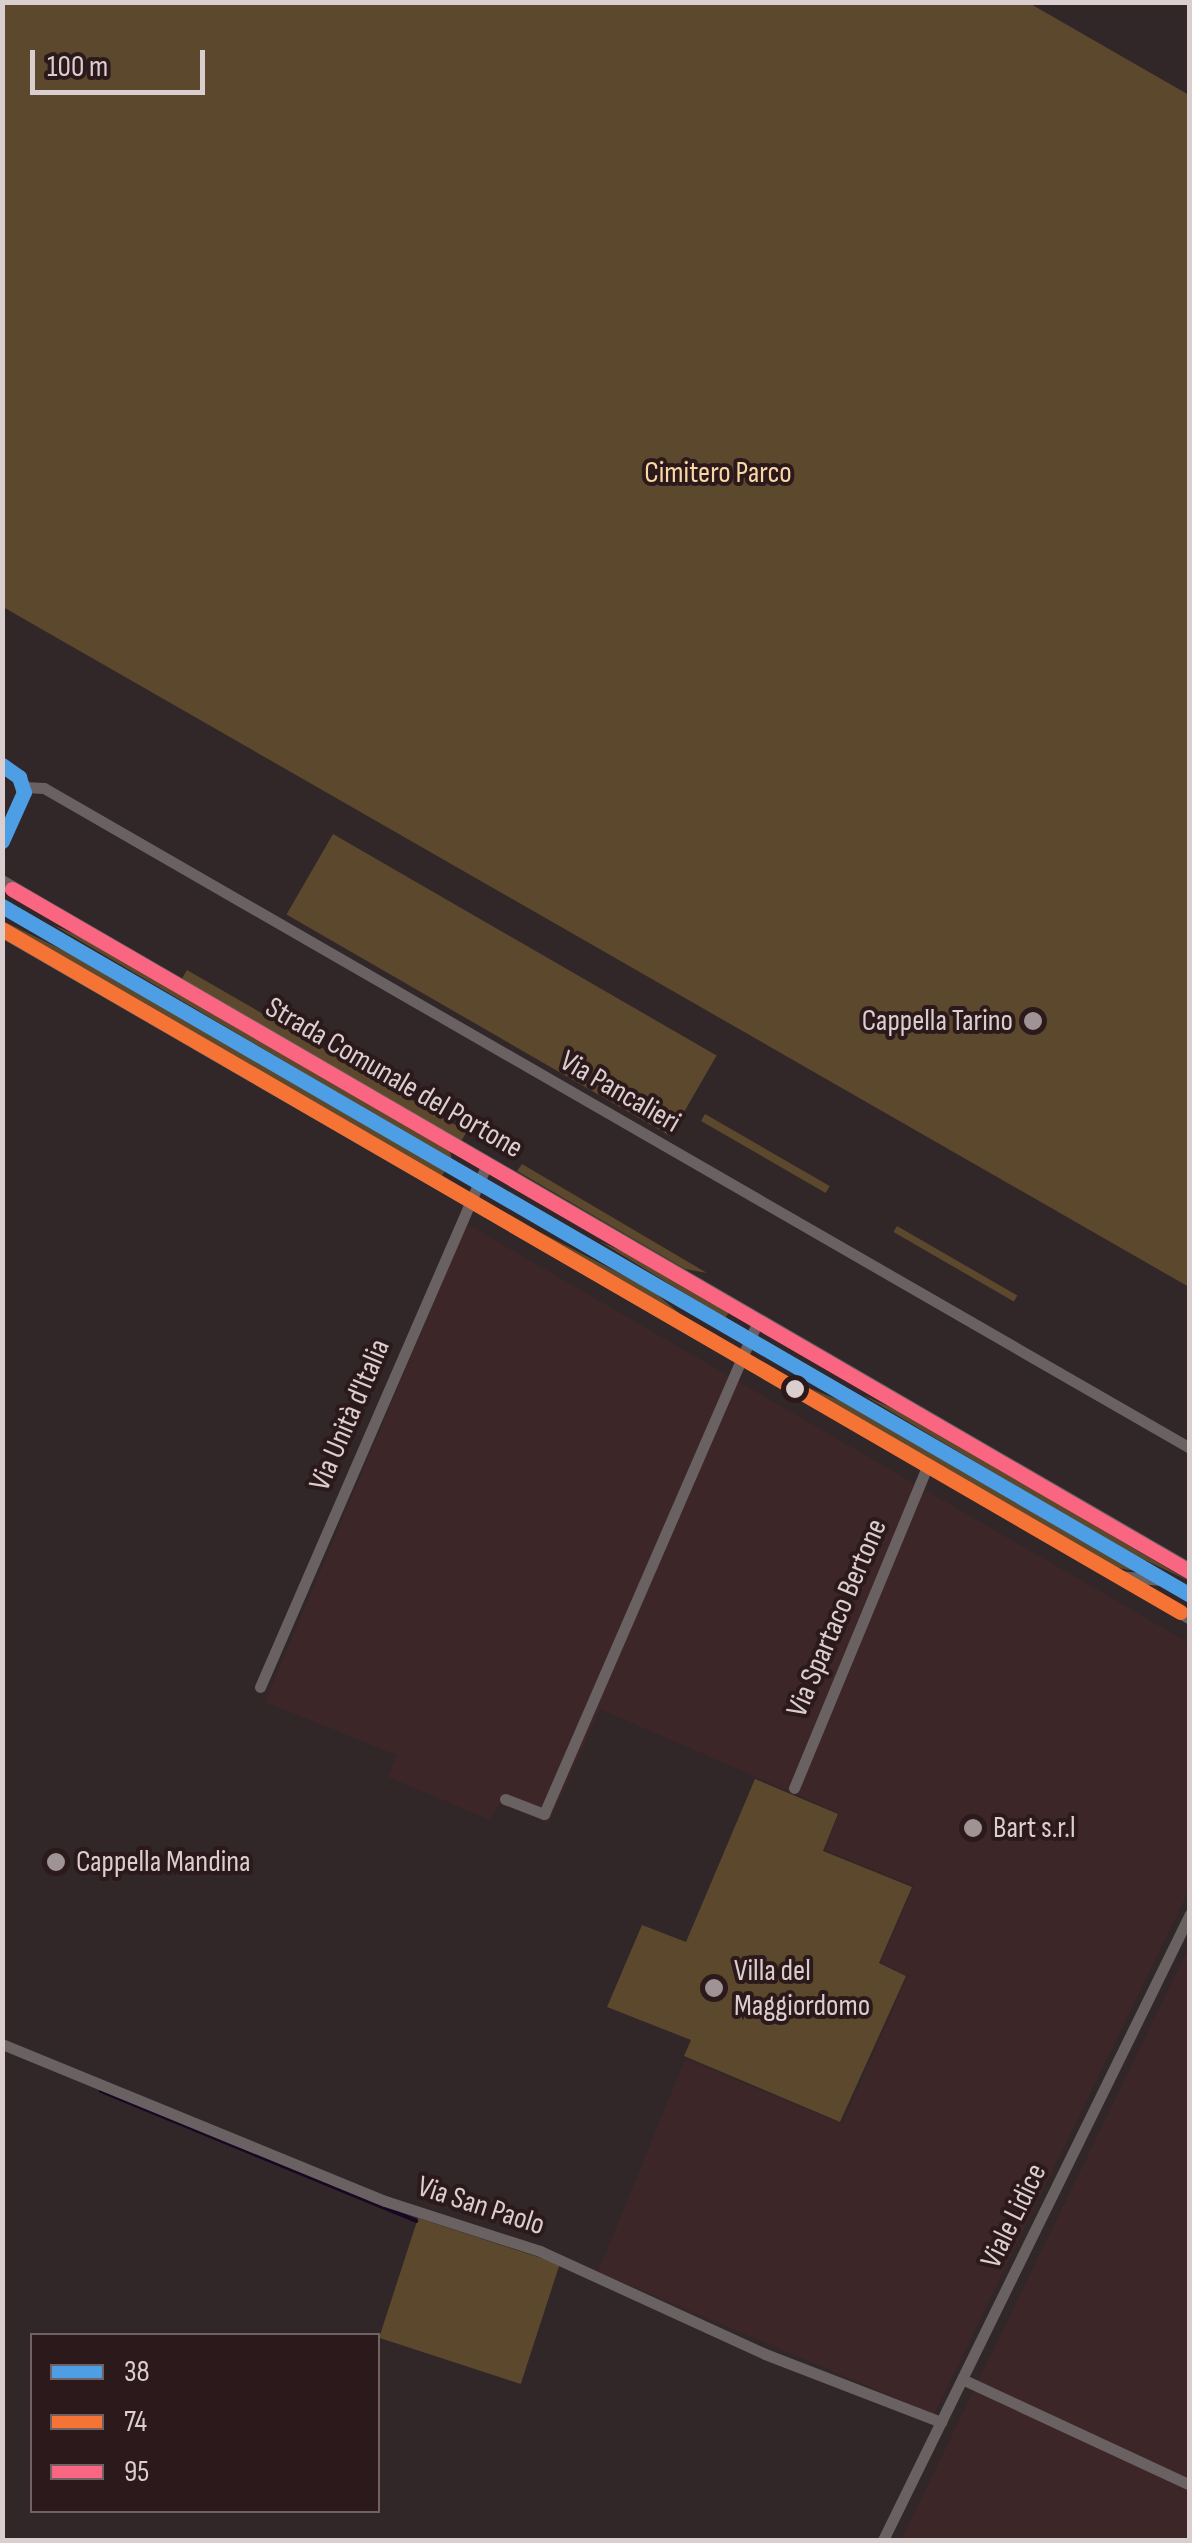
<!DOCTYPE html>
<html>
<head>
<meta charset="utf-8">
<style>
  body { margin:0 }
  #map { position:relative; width:1192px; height:2543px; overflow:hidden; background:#312628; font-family:"Sofia Sans Condensed",sans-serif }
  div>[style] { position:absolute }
  .built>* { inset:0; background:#3d2628 }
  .green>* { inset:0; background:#5c482d; transform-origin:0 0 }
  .stream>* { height:4px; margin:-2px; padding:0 2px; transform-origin:2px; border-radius:2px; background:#190623 }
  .minor>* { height:11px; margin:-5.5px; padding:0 5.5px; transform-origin:5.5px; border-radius:5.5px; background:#696162 }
  .tertiary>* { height:14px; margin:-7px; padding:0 7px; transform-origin:7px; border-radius:7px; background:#696162 }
  .bus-1>* { height:15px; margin:-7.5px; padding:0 7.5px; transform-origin:7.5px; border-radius:7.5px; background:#4d9ee5 }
  .bus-2>* { height:15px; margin:-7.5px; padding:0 7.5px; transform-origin:7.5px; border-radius:7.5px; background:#f57335 }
  .bus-3>* { height:15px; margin:-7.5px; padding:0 7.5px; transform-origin:7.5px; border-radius:7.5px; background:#fa6682 }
  .dots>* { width:28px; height:28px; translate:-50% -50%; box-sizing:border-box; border:5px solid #2b191b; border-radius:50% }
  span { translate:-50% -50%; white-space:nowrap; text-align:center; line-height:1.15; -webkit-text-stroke:8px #2b191b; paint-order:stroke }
  .park-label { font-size:30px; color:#fad6a3 }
  .poi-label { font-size:30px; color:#dbcecf }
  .right { translate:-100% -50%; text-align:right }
  .left { translate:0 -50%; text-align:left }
  .street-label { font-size:30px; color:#dbcecf }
  .frame { position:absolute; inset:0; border:5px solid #dbcecf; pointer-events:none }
  .legend { position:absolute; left:30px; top:2333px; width:350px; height:180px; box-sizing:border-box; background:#2b191b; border:2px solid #716163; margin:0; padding:12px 18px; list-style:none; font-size:30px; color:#dbcecf }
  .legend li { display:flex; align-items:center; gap:20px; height:50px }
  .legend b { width:50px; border:2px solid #716163 }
  .scale { position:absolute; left:30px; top:50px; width:175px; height:45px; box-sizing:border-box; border:5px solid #dbcecf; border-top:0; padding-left:12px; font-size:30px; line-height:35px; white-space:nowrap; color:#dbcecf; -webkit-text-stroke:8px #2b191b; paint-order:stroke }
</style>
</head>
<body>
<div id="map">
  <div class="built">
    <div style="clip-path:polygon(467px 1224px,1189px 1643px,1189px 1890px,934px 2414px,598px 2272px,685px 2059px,842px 2124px,908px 1976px,881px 1962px,914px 1886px,825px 1850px,839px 1813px,600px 1709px,549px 1823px,499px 1804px,490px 1820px,388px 1777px,396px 1755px,265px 1702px)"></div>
    <div style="clip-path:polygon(1189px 1947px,1189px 2540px,901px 2540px)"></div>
  </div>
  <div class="green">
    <div style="clip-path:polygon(3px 2px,1029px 3px,1189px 95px,1189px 1287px,3px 607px)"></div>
    <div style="left:333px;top:834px;width:443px;height:93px;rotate:30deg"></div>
    <div style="clip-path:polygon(3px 921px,73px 955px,445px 1171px,440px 1179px)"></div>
    <div style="clip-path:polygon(53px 925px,98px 944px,449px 1147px,452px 1160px)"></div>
    <div style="left:187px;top:970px;width:323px;height:16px;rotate:30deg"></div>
    <div style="left:705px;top:1114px;width:144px;height:8px;rotate:30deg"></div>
    <div style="clip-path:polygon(522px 1164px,707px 1273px,685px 1269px,517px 1171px)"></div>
    <div style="left:897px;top:1226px;width:139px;height:7px;rotate:30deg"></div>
    <div style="clip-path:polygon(538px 1231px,652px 1290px,679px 1313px,677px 1317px)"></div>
    <div style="clip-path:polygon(599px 1241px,642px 1260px,730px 1311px,725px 1318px)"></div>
    <div style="clip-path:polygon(804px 1386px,839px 1400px,1135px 1571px,1107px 1566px)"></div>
    <div style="clip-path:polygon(863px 1395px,910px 1416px,1189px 1581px,1122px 1549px)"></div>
    <div style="clip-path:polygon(755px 1779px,838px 1814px,823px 1851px,912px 1887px,879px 1963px,906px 1976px,840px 2122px,684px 2056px,691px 2040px,607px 2007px,642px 1925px,686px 1942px)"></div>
    <div style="left:418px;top:2218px;width:149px;height:126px;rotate:18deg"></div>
  </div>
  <div class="stream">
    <div style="left:101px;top:2091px;width:341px;rotate:22.4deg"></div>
  </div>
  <div class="minor">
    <div style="left:2px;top:765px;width:21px;rotate:35deg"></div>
    <div style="left:19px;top:777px;width:16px;rotate:72deg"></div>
    <div style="left:24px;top:792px;width:55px;rotate:113.7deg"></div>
    <div style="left:24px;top:787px;width:20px;rotate:3deg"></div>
    <div style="left:44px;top:788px;width:1322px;rotate:29.94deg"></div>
    <div style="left:2px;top:932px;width:1372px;rotate:30.04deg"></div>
    <div style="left:1119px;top:1576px;width:42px;rotate:5.4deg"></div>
    <div style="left:260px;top:1687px;width:570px;rotate:-66.54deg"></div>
    <div style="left:794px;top:1788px;width:347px;rotate:-67.5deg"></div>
    <div style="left:505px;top:1799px;width:42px;rotate:21deg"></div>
    <div style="left:544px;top:1814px;width:537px;rotate:-66.54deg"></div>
    <div style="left:2px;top:2044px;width:414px;rotate:22.3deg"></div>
    <div style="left:385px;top:2201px;width:163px;rotate:17.9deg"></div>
    <div style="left:540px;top:2251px;width:247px;rotate:24.6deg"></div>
    <div style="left:765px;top:2354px;width:189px;rotate:21.1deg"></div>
    <div style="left:962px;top:2379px;width:251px;rotate:24.9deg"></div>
    <div style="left:883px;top:2540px;width:697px;rotate:-63.88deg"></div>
  </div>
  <div class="tertiary">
    <div style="left:2px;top:882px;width:1373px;rotate:30.08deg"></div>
    <div style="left:2px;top:906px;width:1373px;rotate:30.11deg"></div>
  </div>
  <div class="bus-1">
    <div style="left:2px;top:765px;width:21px;rotate:35deg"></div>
    <div style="left:19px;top:777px;width:16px;rotate:72deg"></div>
    <div style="left:24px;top:792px;width:54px;rotate:114.2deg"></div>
    <div style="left:2px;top:906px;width:1373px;rotate:30.11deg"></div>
  </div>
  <div class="bus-2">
    <div style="left:2px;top:929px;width:1362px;rotate:30.1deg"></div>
  </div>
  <div class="bus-3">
    <div style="left:12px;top:889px;width:1362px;rotate:30.1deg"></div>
  </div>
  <div class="dots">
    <div style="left:1033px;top:1021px;background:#a09395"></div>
    <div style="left:795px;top:1389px;background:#dbcecf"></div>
    <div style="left:973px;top:1828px;background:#a09395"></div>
    <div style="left:56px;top:1862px;background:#a09395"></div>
    <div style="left:714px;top:1988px;background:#a09395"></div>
  </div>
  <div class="park-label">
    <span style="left:718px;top:473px">Cimitero Parco</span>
  </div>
  <div class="poi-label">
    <span class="right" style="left:1013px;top:1021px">Cappella Tarino</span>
    <span class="left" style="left:993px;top:1828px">Bart s.r.l</span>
    <span class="left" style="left:76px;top:1862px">Cappella Mandina</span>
    <span class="left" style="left:734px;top:1988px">Villa del<br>Maggiordomo</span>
  </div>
  <div class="street-label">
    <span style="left:394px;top:1078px;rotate:30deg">Strada Comunale del Portone</span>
    <span style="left:620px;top:1092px;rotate:30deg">Via Pancalieri</span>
    <span style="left:350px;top:1415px;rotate:-67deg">Via Unità d'Italia</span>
    <span style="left:837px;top:1618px;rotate:-67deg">Via Spartaco Bertone</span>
    <span style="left:481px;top:2206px;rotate:18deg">Via San Paolo</span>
    <span style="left:1014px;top:2216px;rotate:-64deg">Viale Lidice</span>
  </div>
  <div class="frame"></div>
  <ul class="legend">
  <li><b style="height:12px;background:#4d9ee5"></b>38</li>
  <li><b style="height:12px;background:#f57335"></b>74</li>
  <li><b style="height:12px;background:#fa6682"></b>95</li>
  </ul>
  <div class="scale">100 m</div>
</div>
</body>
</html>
